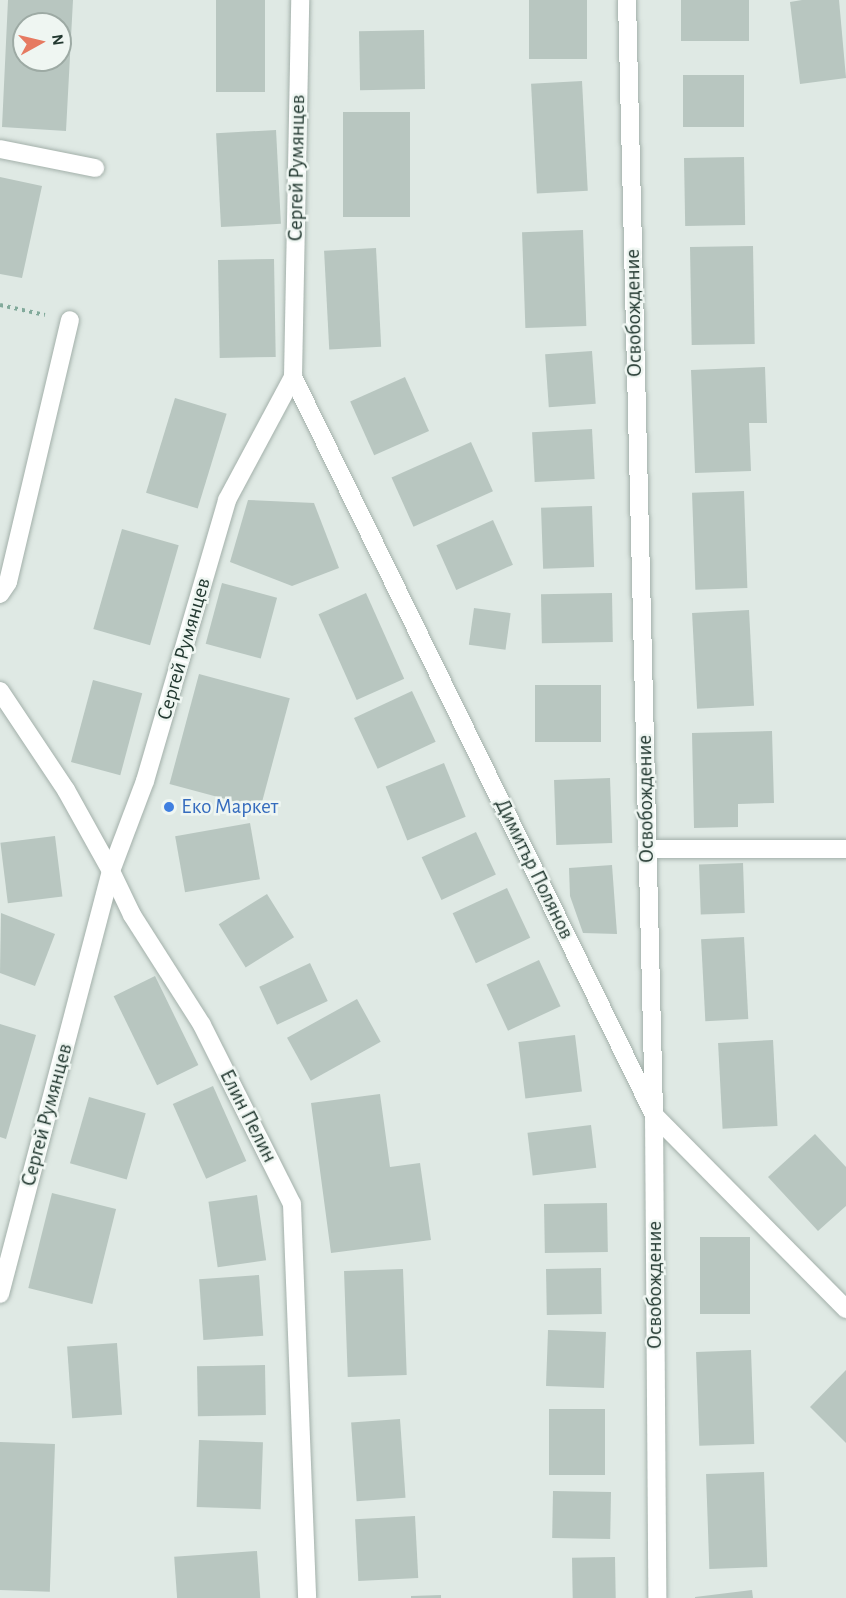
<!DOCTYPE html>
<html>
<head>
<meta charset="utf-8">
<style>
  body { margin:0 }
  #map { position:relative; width:846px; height:1598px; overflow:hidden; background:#dfe9e4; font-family:"Alegreya Sans",sans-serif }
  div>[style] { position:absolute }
  .building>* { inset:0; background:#b8c6c0; transform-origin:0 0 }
  .path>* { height:4px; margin-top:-2px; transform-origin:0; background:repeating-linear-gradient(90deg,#82aa9b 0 3px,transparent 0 7.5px) }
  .roads { filter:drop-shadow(0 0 2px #a3b0aa) drop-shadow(0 0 2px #a3b0aa) }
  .service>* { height:18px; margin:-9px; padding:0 9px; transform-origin:9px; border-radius:9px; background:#fff }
  .minor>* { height:18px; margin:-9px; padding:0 9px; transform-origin:9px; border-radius:9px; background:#fff }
  .dots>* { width:16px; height:16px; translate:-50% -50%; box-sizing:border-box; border:3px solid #eff6f2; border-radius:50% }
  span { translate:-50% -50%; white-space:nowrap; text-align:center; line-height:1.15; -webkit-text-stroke:5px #eff6f2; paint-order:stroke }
  .street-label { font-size:21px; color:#223830 }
  .shop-label { font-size:21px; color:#366cbe }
  .left { translate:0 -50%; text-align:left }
  .north { position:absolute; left:12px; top:12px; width:60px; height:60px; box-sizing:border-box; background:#eff6f2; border:2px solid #9daaa4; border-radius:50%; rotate:82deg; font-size:16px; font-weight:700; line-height:24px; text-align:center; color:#223830 }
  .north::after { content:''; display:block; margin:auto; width:21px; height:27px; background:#e67a61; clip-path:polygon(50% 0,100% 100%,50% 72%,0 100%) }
</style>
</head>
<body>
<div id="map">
  <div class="building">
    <div style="clip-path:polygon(evenodd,8px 0,73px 0,66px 131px,2px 127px,8px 0,24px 24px,60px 24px,60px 60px,24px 60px,24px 24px)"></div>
    <div style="left:216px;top:0;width:49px;height:92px"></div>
    <div style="left:529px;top:0;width:58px;height:59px"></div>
    <div style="left:681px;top:0;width:68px;height:41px"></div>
    <div style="clip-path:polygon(802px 0,839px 0,846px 78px,800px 84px,790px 2px)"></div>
    <div style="left:424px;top:30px;width:59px;height:65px;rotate:89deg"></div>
    <div style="left:683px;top:75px;width:61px;height:52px"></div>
    <div style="left:582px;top:81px;width:110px;height:51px;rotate:87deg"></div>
    <div style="left:343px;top:112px;width:67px;height:105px"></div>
    <div style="left:276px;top:130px;width:94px;height:60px;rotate:87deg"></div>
    <div style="left:744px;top:157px;width:68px;height:60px;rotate:89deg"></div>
    <div style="clip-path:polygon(0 177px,42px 186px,22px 278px,0 274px)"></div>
    <div style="left:583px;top:230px;width:96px;height:61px;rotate:88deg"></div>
    <div style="left:753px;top:246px;width:98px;height:63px;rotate:89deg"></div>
    <div style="left:376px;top:248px;width:99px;height:52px;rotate:87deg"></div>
    <div style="left:274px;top:259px;width:98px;height:56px;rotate:89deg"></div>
    <div style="left:592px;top:351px;width:53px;height:47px;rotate:86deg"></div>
    <div style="clip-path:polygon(765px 367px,767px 423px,749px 423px,751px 471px,695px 473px,691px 370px)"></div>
    <div style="left:405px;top:377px;width:59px;height:60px;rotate:66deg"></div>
    <div style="left:175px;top:398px;width:54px;height:99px;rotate:17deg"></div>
    <div style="left:592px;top:429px;width:50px;height:60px;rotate:87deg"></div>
    <div style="left:471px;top:442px;width:54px;height:87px;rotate:66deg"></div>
    <div style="left:744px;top:491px;width:97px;height:52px;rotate:88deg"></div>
    <div style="clip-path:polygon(248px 500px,314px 503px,339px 568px,292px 586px,230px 562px)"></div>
    <div style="left:592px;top:506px;width:61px;height:51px;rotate:88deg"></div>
    <div style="left:493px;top:520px;width:49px;height:62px;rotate:66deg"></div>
    <div style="left:122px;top:529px;width:59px;height:104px;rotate:16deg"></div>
    <div style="left:222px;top:583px;width:57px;height:63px;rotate:15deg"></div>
    <div style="left:366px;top:593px;width:94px;height:52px;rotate:66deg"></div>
    <div style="left:612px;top:593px;width:49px;height:71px;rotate:89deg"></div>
    <div style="left:474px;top:608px;width:37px;height:37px;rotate:8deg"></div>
    <div style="left:749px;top:610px;width:96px;height:57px;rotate:87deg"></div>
    <div style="left:199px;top:674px;width:94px;height:114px;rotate:15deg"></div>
    <div style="left:93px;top:680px;width:51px;height:85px;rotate:15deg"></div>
    <div style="left:601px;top:685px;width:57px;height:66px;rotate:90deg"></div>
    <div style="left:412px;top:691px;width:56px;height:64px;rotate:65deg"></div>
    <div style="clip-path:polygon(772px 731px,774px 803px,738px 804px,738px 827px,694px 828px,692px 733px)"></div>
    <div style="left:444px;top:763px;width:58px;height:63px;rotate:68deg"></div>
    <div style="left:610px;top:778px;width:65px;height:56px;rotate:88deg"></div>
    <div style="left:250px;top:823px;width:57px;height:76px;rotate:80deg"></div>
    <div style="left:476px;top:832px;width:47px;height:60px;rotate:65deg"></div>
    <div style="left:55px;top:836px;width:61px;height:55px;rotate:83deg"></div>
    <div style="left:743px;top:863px;width:50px;height:44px;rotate:88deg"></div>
    <div style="clip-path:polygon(612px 865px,617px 934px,583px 933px,570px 896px,569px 868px)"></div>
    <div style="left:507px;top:888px;width:55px;height:60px;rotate:65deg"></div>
    <div style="left:267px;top:894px;width:51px;height:57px;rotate:58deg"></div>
    <div style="clip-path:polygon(1px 913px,55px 934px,35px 986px,0 973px)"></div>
    <div style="left:744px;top:937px;width:82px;height:43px;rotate:87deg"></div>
    <div style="left:539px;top:960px;width:51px;height:58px;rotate:65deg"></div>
    <div style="left:310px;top:963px;width:42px;height:56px;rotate:65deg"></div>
    <div style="left:155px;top:976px;width:99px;height:46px;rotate:64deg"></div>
    <div style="left:357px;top:999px;width:49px;height:80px;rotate:61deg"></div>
    <div style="clip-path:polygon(0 1024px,36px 1035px,6px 1139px,0 1137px)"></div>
    <div style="left:575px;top:1035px;width:57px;height:57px;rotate:83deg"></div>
    <div style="left:773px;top:1040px;width:86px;height:55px;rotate:87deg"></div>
    <div style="left:213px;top:1086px;width:82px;height:44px;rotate:66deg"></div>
    <div style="clip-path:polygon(380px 1094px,390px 1167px,420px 1163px,431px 1240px,331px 1253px,311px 1103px)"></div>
    <div style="left:89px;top:1097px;width:59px;height:69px;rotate:16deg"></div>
    <div style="left:591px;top:1125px;width:43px;height:64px;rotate:83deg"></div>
    <div style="clip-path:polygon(815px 1134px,846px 1167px,846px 1206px,818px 1231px,768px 1177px)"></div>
    <div style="left:52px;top:1193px;width:66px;height:98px;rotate:14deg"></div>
    <div style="left:257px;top:1195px;width:66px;height:49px;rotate:82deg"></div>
    <div style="left:607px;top:1203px;width:49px;height:63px;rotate:89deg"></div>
    <div style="left:700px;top:1237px;width:50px;height:77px"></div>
    <div style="left:601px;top:1268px;width:46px;height:55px;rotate:89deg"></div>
    <div style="left:403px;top:1269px;width:106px;height:59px;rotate:88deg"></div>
    <div style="left:259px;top:1275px;width:61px;height:60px;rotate:86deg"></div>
    <div style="left:548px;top:1330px;width:58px;height:56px;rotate:2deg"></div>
    <div style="left:117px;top:1343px;width:72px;height:50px;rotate:86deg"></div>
    <div style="left:751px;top:1350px;width:94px;height:55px;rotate:88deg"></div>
    <div style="left:265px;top:1365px;width:50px;height:68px;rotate:89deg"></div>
    <div style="clip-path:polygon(846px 1370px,846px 1443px,810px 1407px)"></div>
    <div style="left:549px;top:1409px;width:56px;height:66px"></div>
    <div style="left:400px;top:1419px;width:79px;height:49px;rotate:86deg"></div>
    <div style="left:199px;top:1440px;width:64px;height:67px;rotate:2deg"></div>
    <div style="left:0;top:1442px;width:55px;height:148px;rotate:2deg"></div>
    <div style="left:764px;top:1472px;width:95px;height:58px;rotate:88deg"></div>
    <div style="left:553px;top:1491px;width:58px;height:47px;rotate:1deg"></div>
    <div style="left:415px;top:1516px;width:62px;height:60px;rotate:87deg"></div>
    <div style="left:257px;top:1551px;width:47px;height:83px;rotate:86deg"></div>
    <div style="left:615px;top:1557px;width:41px;height:43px;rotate:89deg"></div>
    <div style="clip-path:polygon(752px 1590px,753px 1598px,695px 1598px,695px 1597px)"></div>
    <div style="clip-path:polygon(441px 1595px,441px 1598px,411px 1598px,411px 1596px)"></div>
  </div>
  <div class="path">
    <div style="left:0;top:305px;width:46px;rotate:12.5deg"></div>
  </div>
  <div class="roads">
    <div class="service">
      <div style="left:0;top:149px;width:97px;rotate:11.3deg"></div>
      <div style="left:0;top:594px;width:14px;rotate:-56deg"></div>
      <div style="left:8px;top:582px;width:269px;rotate:-76.7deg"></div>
      <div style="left:647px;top:849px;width:199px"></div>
    </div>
    <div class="minor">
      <div style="left:627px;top:0;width:1115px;rotate:88.61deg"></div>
      <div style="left:654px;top:1115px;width:483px;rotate:89.6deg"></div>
      <div style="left:293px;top:377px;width:822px;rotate:63.93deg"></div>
      <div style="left:654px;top:1115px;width:273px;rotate:45.3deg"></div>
      <div style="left:0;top:691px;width:119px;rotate:56.3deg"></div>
      <div style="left:66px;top:790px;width:93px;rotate:60.9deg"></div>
      <div style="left:111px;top:871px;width:49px;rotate:64.5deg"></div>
      <div style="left:132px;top:915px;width:130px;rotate:57.5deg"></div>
      <div style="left:202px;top:1025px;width:200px;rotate:63.3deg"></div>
      <div style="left:292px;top:1204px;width:394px;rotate:87.8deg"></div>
      <div style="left:0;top:1294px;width:437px;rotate:-75.3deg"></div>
      <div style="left:111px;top:871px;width:96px;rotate:-69.3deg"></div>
      <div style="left:145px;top:781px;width:293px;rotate:-73.7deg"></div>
      <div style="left:227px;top:500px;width:140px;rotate:-61.8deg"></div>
      <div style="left:293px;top:377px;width:377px;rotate:-88.9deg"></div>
    </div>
  </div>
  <div class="dots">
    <div style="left:169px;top:807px;background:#3f7fe0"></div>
  </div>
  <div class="street-label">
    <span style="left:297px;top:168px;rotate:-89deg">Сергей Румянцев</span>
    <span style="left:634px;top:313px;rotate:-91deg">Освобождение</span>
    <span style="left:184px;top:649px;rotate:-74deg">Сергей Румянцев</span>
    <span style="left:646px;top:799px;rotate:-91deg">Освобождение</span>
    <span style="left:534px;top:869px;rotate:64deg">Димитър Полянов</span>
    <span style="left:47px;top:1115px;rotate:-75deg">Сергей Румянцев</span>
    <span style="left:248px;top:1116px;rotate:63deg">Елин Пелин</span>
    <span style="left:655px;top:1285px;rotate:-90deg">Освобождение</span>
  </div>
  <div class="shop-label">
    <span class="left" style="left:181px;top:807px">Еко Маркет</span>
  </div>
  <div class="north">N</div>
</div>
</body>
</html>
